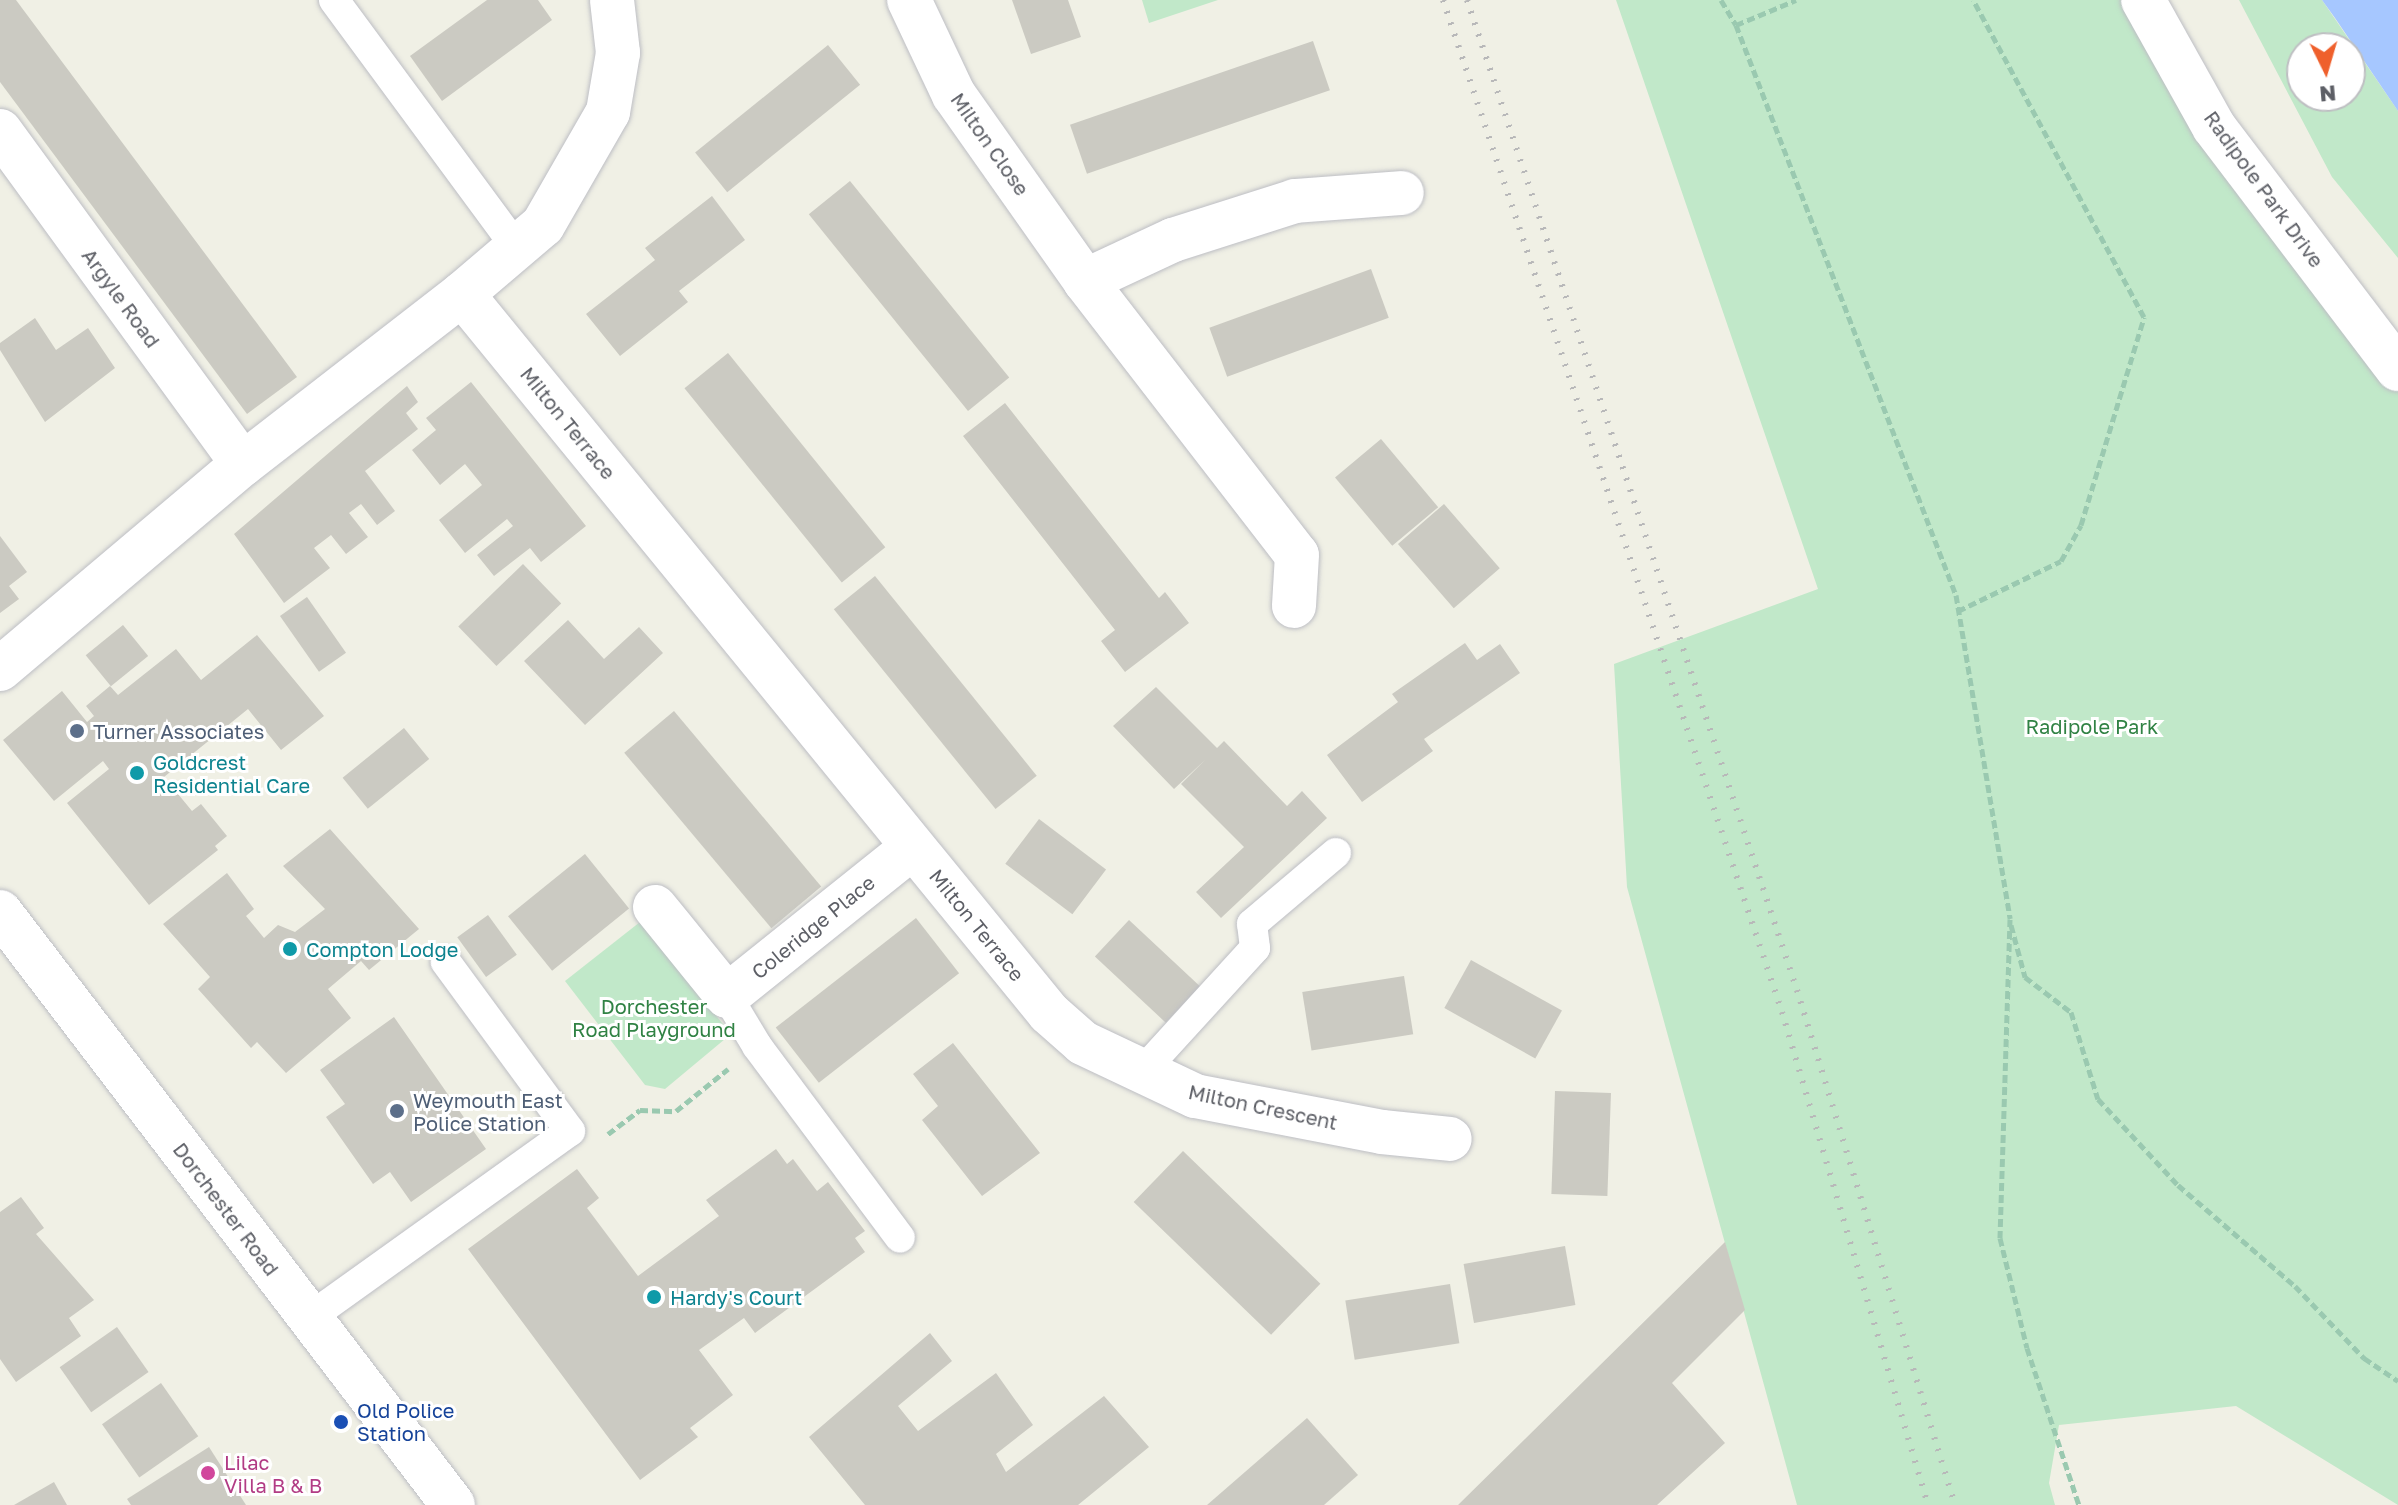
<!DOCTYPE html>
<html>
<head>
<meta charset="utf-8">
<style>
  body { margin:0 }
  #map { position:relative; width:2398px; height:1505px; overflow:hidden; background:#f0f0e5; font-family:"Golos Text",sans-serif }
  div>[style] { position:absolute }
  .green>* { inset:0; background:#c1e8c9 }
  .water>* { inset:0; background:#a6c7ff }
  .building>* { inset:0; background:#cbcac2; transform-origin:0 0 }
  .path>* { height:5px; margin-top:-2.5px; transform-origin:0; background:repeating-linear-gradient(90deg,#9ac9b0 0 8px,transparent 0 12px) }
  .roads { filter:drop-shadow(0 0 2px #bdbec4) drop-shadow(0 0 2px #bdbec4) }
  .lane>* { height:30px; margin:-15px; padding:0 15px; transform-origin:15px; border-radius:15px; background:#fff }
  .street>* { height:44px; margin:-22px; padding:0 22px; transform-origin:22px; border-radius:22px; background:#fff }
  .secondary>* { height:44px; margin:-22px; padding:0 22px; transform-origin:22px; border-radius:22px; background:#fff }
  .rail>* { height:6px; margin-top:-3px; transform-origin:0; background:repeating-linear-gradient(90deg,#b8b8b9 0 2px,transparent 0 12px) }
  .dots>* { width:22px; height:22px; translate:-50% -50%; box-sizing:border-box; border:4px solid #fff; border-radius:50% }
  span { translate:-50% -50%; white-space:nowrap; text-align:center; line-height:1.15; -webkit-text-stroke:6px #fff; paint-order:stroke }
  .street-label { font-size:20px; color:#5d5f66 }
  .park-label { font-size:20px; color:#308244 }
  .service-label { font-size:20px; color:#4e5e75 }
  .left { translate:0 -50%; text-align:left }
  .culture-label { font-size:20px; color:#0d838f }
  .transit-label { font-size:20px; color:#164399 }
  .hotel-label { font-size:20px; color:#b23c85 }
  .north { position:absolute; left:2286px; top:32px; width:80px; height:80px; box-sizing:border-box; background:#fff; border:2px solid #bebfc2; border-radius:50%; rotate:175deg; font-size:22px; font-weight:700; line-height:32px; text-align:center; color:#5d5f66 }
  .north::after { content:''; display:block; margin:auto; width:28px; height:36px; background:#ef602c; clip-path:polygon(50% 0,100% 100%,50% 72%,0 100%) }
</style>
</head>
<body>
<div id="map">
  <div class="green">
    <div style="clip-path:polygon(1142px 0,1218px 0,1149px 23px)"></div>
    <div style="clip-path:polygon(1616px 0,2143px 0,2398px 369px,2398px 1505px,2236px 1406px,2059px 1425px,2049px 1483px,2055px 1505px,1797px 1505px,1627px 887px,1614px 664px,1818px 589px)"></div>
    <div style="clip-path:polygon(evenodd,2239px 0,2322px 0,2398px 111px,2398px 258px,2332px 177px,2239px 0,2302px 48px,2350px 48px,2350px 96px,2302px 96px,2302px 48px)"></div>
    <div style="clip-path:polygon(640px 922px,731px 1034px,665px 1089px,645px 1085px,565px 981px)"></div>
  </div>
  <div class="water">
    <div style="clip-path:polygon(2322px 0,2398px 0,2398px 111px,2335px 18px)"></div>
  </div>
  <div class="building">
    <div style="clip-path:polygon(0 0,16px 0,297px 377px,247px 414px,0 82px)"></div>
    <div style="clip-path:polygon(487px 0,538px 0,552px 20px,442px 101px,410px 56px)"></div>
    <div style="clip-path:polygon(1012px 0,1068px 0,1081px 37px,1031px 54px)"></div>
    <div style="left:1313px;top:41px;width:52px;height:257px;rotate:71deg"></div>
    <div style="left:828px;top:45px;width:51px;height:171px;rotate:51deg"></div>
    <div style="left:850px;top:181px;width:253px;height:53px;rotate:51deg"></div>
    <div style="clip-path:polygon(712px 196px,745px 240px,679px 291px,688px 302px,620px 356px,586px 314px,655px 260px,645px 248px)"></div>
    <div style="left:1371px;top:269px;width:52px;height:172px;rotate:70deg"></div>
    <div style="clip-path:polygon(35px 318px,56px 350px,88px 328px,115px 368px,45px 422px,0 350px,0 343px)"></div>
    <div style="left:728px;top:353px;width:250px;height:56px;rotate:51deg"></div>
    <div style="clip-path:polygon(471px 382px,586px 526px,541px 562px,530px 548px,494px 576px,477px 555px,513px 526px,507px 519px,465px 553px,439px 520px,482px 485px,465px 464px,440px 485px,412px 450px,436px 430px,426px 418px)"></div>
    <div style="clip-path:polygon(407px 386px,418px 402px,406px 413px,418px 429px,365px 471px,395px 511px,377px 525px,361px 504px,349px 513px,368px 537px,346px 554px,331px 535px,314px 548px,330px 568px,284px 603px,234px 534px)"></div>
    <div style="clip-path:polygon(1005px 403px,1159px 598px,1165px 592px,1189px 623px,1125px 672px,1101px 641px,1115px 630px,963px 436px)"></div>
    <div style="left:1381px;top:439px;width:89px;height:60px;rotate:50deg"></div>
    <div style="left:1444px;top:504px;width:85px;height:61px;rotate:49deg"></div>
    <div style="clip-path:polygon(0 536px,27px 572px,9px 586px,19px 599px,0 613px)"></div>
    <div style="left:523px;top:564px;width:55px;height:90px;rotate:46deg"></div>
    <div style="left:875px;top:576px;width:257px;height:53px;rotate:51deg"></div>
    <div style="left:307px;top:597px;width:68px;height:33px;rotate:55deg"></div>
    <div style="clip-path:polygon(568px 620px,604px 659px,639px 627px,663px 653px,585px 725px,524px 661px)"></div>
    <div style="left:123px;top:625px;width:40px;height:48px;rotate:51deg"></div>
    <div style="clip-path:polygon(257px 635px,324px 716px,281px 750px,248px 709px,164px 777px,192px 811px,201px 804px,227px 836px,215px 846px,218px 850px,149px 905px,67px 803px,109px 769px,103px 761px,54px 801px,3px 740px,62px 691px,87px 722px,94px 716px,86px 706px,110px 686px,118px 695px,176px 649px,201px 680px)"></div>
    <div style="clip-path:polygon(1465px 643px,1477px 660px,1500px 644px,1520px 673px,1424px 739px,1433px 751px,1362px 802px,1327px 755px,1398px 702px,1392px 694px)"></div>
    <div style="clip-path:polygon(1156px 687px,1217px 748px,1224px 741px,1287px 806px,1302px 791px,1327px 818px,1221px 918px,1196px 892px,1244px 847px,1181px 784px,1205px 760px,1174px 789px,1113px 726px)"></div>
    <div style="left:674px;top:711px;width:229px;height:65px;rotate:50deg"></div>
    <div style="left:404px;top:728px;width:40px;height:79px;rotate:51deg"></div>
    <div style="left:1039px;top:819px;width:84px;height:56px;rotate:37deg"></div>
    <div style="clip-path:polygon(330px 829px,419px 929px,369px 970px,361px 961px,328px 989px,351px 1018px,286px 1073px,257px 1042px,251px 1048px,198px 989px,210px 977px,163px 924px,227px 873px,254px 909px,246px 916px,264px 938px,278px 925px,295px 932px,325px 909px,283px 866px)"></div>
    <div style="left:585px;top:854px;width:70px;height:99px;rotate:51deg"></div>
    <div style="left:488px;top:915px;width:49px;height:38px;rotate:54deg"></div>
    <div style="left:916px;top:918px;width:70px;height:178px;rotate:52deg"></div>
    <div style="left:1129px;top:920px;width:97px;height:50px;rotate:43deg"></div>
    <div style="left:1471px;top:960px;width:104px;height:55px;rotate:29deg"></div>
    <div style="left:1404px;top:976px;width:59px;height:103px;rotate:81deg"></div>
    <div style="clip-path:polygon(394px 1017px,486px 1149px,411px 1202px,390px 1172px,373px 1184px,326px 1117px,345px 1104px,320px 1070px)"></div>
    <div style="clip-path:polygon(953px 1043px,1040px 1153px,982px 1196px,922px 1120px,938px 1106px,913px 1074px)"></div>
    <div style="left:1555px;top:1091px;width:56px;height:103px;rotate:2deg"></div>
    <div style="clip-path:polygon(776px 1149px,787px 1164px,793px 1159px,817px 1191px,828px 1182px,865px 1231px,855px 1238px,865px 1252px,755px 1333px,744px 1318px,699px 1350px,733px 1395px,690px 1428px,698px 1437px,640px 1480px,468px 1249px,577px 1169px,599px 1198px,587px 1208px,638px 1276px,719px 1216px,706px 1200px)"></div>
    <div style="left:1183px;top:1151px;width:191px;height:71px;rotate:44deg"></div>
    <div style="clip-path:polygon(21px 1197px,44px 1228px,36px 1234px,94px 1300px,69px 1318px,81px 1336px,16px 1382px,0 1359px,0 1212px)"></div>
    <div style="clip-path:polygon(1725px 1242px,1745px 1310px,1672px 1383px,1725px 1443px,1657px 1505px,1458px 1505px)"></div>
    <div style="left:1565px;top:1246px;width:60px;height:103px;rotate:80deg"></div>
    <div style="left:1450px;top:1284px;width:60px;height:106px;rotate:81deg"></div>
    <div style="left:117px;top:1327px;width:55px;height:70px;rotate:55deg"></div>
    <div style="clip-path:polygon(930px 1333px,952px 1361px,898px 1406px,918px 1431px,996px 1373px,1033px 1425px,996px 1454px,1006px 1472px,1104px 1396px,1149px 1447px,1078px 1505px,865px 1505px,809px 1437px)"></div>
    <div style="left:161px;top:1383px;width:65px;height:72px;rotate:55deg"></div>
    <div style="clip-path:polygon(1307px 1418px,1358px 1475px,1324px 1505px,1207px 1505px)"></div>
    <div style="clip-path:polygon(209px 1447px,246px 1505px,131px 1505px,127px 1499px)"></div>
    <div style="clip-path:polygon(54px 1482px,67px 1505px,14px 1505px)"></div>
  </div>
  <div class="path">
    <div style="left:1721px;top:0;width:29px;rotate:59deg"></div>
    <div style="left:1736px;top:25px;width:611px;rotate:68.9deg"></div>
    <div style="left:1956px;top:595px;width:328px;rotate:80.5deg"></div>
    <div style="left:2010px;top:919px;width:319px;rotate:91.8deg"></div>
    <div style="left:2000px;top:1238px;width:113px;rotate:76.2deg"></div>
    <div style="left:2027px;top:1348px;width:165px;rotate:71.7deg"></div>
    <div style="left:1736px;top:25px;width:65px;rotate:-22.6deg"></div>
    <div style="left:1958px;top:611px;width:114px;rotate:-25.9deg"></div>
    <div style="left:2061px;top:561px;width:41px;rotate:-60.9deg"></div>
    <div style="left:2081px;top:525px;width:217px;rotate:-73.1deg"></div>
    <div style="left:2144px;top:317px;width:360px;rotate:-118.3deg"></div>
    <div style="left:2011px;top:925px;width:54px;rotate:74.9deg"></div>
    <div style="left:2025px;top:977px;width:58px;rotate:37.3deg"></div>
    <div style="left:2071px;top:1012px;width:91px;rotate:72.8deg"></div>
    <div style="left:2098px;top:1099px;width:117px;rotate:47.1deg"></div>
    <div style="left:2178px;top:1185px;width:155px;rotate:40.8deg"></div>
    <div style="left:2295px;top:1286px;width:100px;rotate:46.2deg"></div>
    <div style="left:2364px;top:1358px;width:41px;rotate:34.1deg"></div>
    <div style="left:608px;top:1134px;width:40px;rotate:-37deg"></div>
    <div style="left:640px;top:1110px;width:36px;rotate:2deg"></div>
    <div style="left:676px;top:1111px;width:67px;rotate:-38.9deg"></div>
  </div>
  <div class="roads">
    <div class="lane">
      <div style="left:334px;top:0;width:310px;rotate:53.6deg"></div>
      <div style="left:727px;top:996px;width:58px;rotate:59deg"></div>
      <div style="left:757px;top:1046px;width:239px;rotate:53.3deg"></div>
      <div style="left:1141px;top:1073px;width:169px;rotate:-47.6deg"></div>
      <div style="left:1255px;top:948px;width:24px;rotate:-97deg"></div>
      <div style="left:1252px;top:924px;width:110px;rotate:-40.2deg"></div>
      <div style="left:309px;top:1318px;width:321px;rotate:-35.6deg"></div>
      <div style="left:570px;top:1131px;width:210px;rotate:-126.3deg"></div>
    </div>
    <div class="street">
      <div style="left:909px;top:0;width:105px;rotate:64.7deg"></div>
      <div style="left:954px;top:95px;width:228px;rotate:54.8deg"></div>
      <div style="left:1085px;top:281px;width:346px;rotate:52.3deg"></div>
      <div style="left:1297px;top:555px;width:51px;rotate:93.4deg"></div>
      <div style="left:0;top:131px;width:412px;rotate:53.9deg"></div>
      <div style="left:1085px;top:281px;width:97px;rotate:-25deg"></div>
      <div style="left:1173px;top:240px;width:128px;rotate:-17.7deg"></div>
      <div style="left:1295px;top:201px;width:107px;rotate:-4.3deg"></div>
      <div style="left:462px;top:294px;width:106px;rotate:-40.4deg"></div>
      <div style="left:543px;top:225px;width:130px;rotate:-60.1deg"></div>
      <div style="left:608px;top:112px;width:60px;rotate:-80.4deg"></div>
      <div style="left:618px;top:53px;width:53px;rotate:-96.5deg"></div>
      <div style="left:0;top:669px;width:318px;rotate:-40.2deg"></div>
      <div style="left:243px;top:464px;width:277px;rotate:-37.8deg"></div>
      <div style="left:462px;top:294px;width:928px;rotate:50.77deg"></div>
      <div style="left:1049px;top:1013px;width:45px;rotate:41.4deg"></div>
      <div style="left:1083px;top:1043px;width:124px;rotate:25.3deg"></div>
      <div style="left:1195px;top:1096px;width:190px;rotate:10.9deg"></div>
      <div style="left:1382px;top:1132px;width:68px;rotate:5.9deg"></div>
      <div style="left:655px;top:907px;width:114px;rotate:51deg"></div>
      <div style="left:727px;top:996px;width:238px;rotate:-38.7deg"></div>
    </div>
    <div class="secondary">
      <div style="left:2143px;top:0;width:145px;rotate:60.8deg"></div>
      <div style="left:2214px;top:127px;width:304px;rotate:52.8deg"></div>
      <div style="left:0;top:912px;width:746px;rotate:52.62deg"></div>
    </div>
  </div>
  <div class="rail">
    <div style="left:1443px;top:0;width:1067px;rotate:71.48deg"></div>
    <div style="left:1782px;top:1012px;width:514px;rotate:73.5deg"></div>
    <div style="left:1467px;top:0;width:1044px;rotate:71.57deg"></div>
    <div style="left:1797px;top:990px;width:539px;rotate:72.94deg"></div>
  </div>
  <div class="dots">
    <div style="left:77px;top:731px;background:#5c6f8a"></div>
    <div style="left:137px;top:773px;background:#0f9aa8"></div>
    <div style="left:290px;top:949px;background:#0f9aa8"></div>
    <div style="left:397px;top:1111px;background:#5c6f8a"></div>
    <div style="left:654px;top:1297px;background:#0f9aa8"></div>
    <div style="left:341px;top:1422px;background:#1a4fb4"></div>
    <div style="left:208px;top:1473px;background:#d1479c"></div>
  </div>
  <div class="street-label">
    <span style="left:990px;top:144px;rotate:55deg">Milton Close</span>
    <span style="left:2264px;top:189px;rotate:54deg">Radipole Park Drive</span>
    <span style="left:121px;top:298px;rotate:54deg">Argyle Road</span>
    <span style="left:568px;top:423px;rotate:51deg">Milton Terrace</span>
    <span style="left:977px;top:925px;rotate:51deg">Milton Terrace</span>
    <span style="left:813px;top:927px;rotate:-39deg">Coleridge Place</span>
    <span style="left:1263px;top:1107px;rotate:12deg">Milton Crescent</span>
    <span style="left:226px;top:1209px;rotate:53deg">Dorchester Road</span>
  </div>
  <div class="park-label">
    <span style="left:2092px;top:726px">Radipole Park</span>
    <span style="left:654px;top:1018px">Dorchester<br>Road Playground</span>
  </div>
  <div class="service-label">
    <span class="left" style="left:93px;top:731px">Turner Associates</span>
    <span class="left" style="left:413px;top:1112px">Weymouth East<br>Police Station</span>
  </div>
  <div class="culture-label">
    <span class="left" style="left:153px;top:774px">Goldcrest<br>Residential Care</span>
    <span class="left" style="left:306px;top:949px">Compton Lodge</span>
    <span class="left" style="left:670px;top:1297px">Hardy's Court</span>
  </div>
  <div class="transit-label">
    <span class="left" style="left:357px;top:1422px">Old Police<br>Station</span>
  </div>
  <div class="hotel-label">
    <span class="left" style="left:224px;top:1474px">Lilac<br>Villa B &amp; B</span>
  </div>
  <div class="north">N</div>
</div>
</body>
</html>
